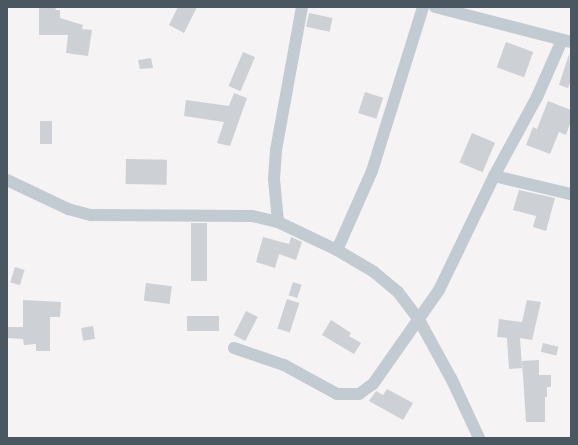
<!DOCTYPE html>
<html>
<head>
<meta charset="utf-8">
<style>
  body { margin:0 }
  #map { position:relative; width:578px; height:445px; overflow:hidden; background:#f5f3f3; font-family:"Exo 2",sans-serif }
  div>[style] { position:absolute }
  .building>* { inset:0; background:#cdd0d4; transform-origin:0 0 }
  .minor>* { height:12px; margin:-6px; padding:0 6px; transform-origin:6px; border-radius:6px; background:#c1cbd1 }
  span { translate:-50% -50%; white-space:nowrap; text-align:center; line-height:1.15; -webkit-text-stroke:3.5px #fff; paint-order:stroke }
  .frame { position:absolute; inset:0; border:8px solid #4b5760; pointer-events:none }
</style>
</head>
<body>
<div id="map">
  <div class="building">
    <div style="clip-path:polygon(39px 7px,55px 7px,56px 10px,60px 10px,60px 18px,83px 25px,82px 29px,92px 30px,88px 56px,66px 53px,68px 35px,39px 35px)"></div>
    <div style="clip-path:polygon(178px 7px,197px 7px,184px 33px,169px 25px)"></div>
    <div style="left:309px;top:13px;width:24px;height:14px;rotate:12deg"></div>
    <div style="left:506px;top:42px;width:29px;height:27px;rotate:20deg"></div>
    <div style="left:243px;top:52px;width:13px;height:37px;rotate:23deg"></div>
    <div style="clip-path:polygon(569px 54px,571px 80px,568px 88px,559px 85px)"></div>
    <div style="clip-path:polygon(151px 58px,153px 68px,140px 69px,138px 60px)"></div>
    <div style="left:365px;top:92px;width:19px;height:22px;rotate:18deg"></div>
    <div style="clip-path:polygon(234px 93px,247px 98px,230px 146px,217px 143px,224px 122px,184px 116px,186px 100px,229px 106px)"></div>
    <div style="clip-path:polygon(548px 101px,571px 110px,571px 121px,566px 135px,559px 132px,550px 154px,526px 145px,533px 127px,537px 129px)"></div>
    <div style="left:40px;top:121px;width:12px;height:23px"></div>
    <div style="left:472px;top:133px;width:25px;height:32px;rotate:23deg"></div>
    <div style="left:126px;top:159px;width:41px;height:25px;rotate:1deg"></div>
    <div style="clip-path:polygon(519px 190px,555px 198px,546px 231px,533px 227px,536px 216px,513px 210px)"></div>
    <div style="left:191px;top:223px;width:16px;height:58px"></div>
    <div style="clip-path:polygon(263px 237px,289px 244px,291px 237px,302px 242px,296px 260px,279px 254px,275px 268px,256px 262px)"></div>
    <div style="left:15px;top:267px;width:10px;height:16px;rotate:17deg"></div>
    <div style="left:293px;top:282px;width:9px;height:14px;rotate:18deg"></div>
    <div style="left:146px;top:283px;width:26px;height:18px;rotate:7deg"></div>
    <div style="left:287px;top:299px;width:13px;height:31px;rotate:18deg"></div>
    <div style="clip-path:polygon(23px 300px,61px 302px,60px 317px,50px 317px,50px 351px,36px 351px,36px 344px,24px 345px,23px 339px,7px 338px,7px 327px,23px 327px)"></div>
    <div style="clip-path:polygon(527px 300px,541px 302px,532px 340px,520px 338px,522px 368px,509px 369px,507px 338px,497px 337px,499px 319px,522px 322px)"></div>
    <div style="left:246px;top:311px;width:13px;height:27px;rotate:27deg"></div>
    <div style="left:187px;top:316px;width:32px;height:15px"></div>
    <div style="clip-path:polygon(331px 320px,351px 333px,349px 336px,361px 343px,354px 354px,322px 335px)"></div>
    <div style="left:93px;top:326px;width:13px;height:12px;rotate:81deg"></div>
    <div style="left:543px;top:343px;width:16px;height:9px;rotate:14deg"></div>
    <div style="clip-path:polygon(539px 360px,539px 375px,551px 375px,551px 387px,547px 387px,547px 397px,545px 397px,545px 422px,526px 422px,522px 361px)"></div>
    <div style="clip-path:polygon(387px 389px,413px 403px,403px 420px,369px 401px,376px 391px,383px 395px)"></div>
  </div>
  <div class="minor">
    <div style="left:435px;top:7px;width:140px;rotate:14.4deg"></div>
    <div style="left:494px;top:176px;width:79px;rotate:13.2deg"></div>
    <div style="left:7px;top:180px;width:68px;rotate:25.4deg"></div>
    <div style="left:68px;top:209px;width:24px;rotate:15deg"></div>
    <div style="left:91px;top:215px;width:161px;rotate:0.4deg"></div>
    <div style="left:252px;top:216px;width:27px;rotate:13deg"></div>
    <div style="left:278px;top:222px;width:65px;rotate:25.4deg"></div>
    <div style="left:337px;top:250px;width:43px;rotate:30.7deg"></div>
    <div style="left:374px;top:272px;width:31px;rotate:40deg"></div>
    <div style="left:398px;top:292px;width:35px;rotate:53deg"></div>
    <div style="left:419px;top:320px;width:68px;rotate:61.2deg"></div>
    <div style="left:452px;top:380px;width:64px;rotate:65deg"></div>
    <div style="left:278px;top:222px;width:43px;rotate:-95.3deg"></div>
    <div style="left:274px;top:179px;width:29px;rotate:-86deg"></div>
    <div style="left:276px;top:150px;width:145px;rotate:-79.7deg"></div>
    <div style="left:337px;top:250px;width:86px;rotate:-66.1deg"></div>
    <div style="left:372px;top:171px;width:172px;rotate:-72.7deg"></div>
    <div style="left:234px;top:348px;width:53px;rotate:18.8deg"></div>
    <div style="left:284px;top:365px;width:60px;rotate:28.7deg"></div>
    <div style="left:337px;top:394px;width:22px"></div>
    <div style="left:359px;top:394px;width:17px;rotate:-36deg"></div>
    <div style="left:373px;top:384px;width:115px;rotate:-54.9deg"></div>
    <div style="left:439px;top:290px;width:127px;rotate:-64.2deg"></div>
    <div style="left:494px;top:176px;width:90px;rotate:-61.4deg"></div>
    <div style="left:537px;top:97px;width:62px;rotate:-66.3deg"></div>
  </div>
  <div class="frame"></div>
</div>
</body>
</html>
